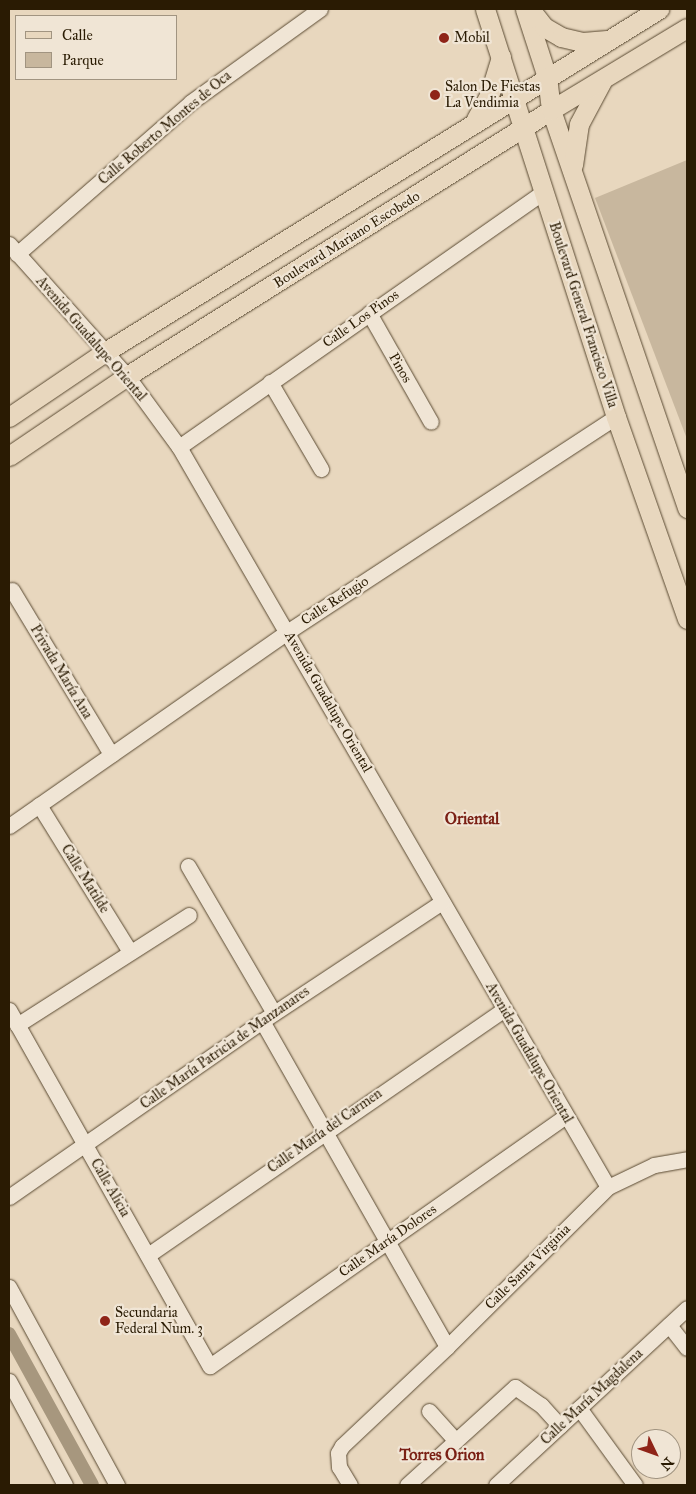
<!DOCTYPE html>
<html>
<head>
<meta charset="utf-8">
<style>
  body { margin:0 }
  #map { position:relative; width:696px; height:1494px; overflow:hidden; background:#e8d7be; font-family:"IM FELL Great Primer",serif }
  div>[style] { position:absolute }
  .green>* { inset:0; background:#c8b79e }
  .canal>* { height:14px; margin:-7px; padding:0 7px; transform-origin:7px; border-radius:7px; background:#a7977e }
  .roads { filter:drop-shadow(0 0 1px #5a4a32) drop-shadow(0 0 1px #5a4a32) }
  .minor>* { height:15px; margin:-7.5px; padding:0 7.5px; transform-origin:7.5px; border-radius:7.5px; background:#f0e5d5 }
  .major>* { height:19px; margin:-9.5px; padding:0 9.5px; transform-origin:9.5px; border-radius:9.5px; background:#e8d7be }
  .dots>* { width:14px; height:14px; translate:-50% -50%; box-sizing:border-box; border:2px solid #f0e5d5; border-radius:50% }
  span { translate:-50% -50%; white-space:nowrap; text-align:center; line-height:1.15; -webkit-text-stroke:4.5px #f0e5d5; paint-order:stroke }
  .poi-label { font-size:14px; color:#2a1b03 }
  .left { translate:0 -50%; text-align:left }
  .street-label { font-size:14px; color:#2a1b03 }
  .quarter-label { font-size:16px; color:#7a1f14; font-weight:700 }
  .frame { position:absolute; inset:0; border:10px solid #2a1b03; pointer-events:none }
  .legend { position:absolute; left:15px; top:15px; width:162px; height:65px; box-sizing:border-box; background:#f0e5d5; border:1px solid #a19481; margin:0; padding:6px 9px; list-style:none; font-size:15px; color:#2a1b03 }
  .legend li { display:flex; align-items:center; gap:10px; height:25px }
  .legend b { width:25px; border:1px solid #a19481 }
  .north { position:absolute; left:631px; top:1429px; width:50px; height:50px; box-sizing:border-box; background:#f0e5d5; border:1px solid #a19481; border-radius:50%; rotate:132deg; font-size:14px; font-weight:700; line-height:20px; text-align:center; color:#2a1b03 }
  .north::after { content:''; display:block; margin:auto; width:18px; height:22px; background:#8f2418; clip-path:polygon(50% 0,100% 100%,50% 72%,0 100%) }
</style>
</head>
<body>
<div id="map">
  <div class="green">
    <div style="clip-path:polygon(687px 160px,687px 439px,595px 198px)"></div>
  </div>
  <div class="canal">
    <div style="left:9px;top:1334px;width:172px;rotate:61.2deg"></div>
  </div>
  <div class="roads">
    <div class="minor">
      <div style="left:9px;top:244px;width:177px;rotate:48.2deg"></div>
      <div style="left:127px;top:376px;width:88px;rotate:53.8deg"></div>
      <div style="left:179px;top:447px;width:855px;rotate:59.9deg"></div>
      <div style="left:17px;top:254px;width:231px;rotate:-41.1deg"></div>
      <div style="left:191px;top:102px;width:159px;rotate:-35.8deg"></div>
      <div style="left:369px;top:313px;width:125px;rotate:60.4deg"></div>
      <div style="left:270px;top:382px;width:101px;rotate:59.6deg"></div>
      <div style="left:179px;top:447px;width:444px;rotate:-35deg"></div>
      <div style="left:12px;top:590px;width:192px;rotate:58.9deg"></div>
      <div style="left:39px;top:805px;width:173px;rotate:58.2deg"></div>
      <div style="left:9px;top:826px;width:339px;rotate:-34.9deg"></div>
      <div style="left:287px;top:632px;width:393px;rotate:-33.2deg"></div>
      <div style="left:188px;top:866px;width:170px;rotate:59.7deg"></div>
      <div style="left:9px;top:1010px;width:409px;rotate:60.6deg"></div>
      <div style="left:210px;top:1366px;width:435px;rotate:-35.1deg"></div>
      <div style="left:262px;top:1021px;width:375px;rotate:60.4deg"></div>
      <div style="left:17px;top:1025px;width:204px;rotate:-32.6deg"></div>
      <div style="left:9px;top:1197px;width:308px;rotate:-34.8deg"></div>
      <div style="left:262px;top:1021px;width:216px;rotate:-33.5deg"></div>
      <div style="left:148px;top:1255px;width:433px;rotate:-34.6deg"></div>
      <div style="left:9px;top:1287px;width:226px;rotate:61.4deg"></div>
      <div style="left:669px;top:1325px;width:29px;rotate:52deg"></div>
      <div style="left:9px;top:1381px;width:118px;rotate:61.7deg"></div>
      <div style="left:579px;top:1408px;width:95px;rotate:54deg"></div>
      <div style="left:429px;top:1411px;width:40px;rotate:48deg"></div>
      <div style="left:350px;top:1485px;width:21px;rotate:-121deg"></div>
      <div style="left:339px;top:1467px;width:14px;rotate:-94deg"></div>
      <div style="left:338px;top:1453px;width:8px;rotate:-60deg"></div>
      <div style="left:342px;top:1446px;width:144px;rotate:-43.3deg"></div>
      <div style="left:447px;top:1347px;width:227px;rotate:-44.8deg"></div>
      <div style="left:608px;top:1187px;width:51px;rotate:-25.6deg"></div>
      <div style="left:654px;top:1165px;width:34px;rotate:-10deg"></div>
      <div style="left:407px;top:1485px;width:146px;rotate:-42.2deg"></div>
      <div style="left:515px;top:1387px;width:32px;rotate:35deg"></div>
      <div style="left:541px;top:1405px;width:28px;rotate:48deg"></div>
      <div style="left:496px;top:1485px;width:260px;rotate:-42.8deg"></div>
    </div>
    <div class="major">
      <div style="left:485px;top:9px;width:429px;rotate:72.2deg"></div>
      <div style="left:616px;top:417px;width:214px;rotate:70.6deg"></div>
      <div style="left:525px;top:9px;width:71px;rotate:72.1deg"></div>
      <div style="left:547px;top:77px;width:33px;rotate:83deg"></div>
      <div style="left:551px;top:110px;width:421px;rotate:71.1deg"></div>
      <div style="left:530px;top:9px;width:23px;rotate:52deg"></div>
      <div style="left:544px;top:27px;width:20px;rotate:30deg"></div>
      <div style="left:561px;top:37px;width:23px;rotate:13deg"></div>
      <div style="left:583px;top:42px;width:24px;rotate:-5deg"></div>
      <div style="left:476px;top:119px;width:26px;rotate:-61deg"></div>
      <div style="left:489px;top:96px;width:41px;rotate:-72.9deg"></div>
      <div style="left:573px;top:165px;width:41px;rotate:-81.7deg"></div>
      <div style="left:579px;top:124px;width:49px;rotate:-61.9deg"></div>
      <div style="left:9px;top:417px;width:116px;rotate:-34.1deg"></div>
      <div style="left:105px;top:352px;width:652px;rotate:-31.76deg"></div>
      <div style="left:9px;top:456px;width:143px;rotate:-34.1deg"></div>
      <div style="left:127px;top:376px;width:501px;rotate:-32.1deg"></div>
      <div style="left:551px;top:110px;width:159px;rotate:-31.1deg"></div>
    </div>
  </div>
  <div class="dots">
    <div style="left:444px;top:38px;background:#8f2418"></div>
    <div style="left:435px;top:95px;background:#8f2418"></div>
    <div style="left:105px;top:1321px;background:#8f2418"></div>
  </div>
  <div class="poi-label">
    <span class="left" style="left:454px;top:38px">Mobil</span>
    <span class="left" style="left:445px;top:95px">Salon De Fiestas<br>La Vendimia</span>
    <span class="left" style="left:115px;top:1321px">Secundaria<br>Federal Num. 3</span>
  </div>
  <div class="street-label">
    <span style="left:165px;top:128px;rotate:-40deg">Calle Roberto Montes de Oca</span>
    <span style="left:347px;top:240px;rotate:-32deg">Boulevard Mariano Escobedo</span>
    <span style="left:583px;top:315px;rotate:72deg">Boulevard General Francisco Villa</span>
    <span style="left:361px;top:319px;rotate:-35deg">Calle Los Pinos</span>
    <span style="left:91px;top:339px;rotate:49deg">Avenida Guadalupe Oriental</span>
    <span style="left:400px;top:368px;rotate:60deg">Pinos</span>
    <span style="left:335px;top:601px;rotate:-33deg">Calle Refugio</span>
    <span style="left:61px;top:672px;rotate:59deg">Privada María Ana</span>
    <span style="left:328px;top:702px;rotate:60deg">Avenida Guadalupe Oriental</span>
    <span style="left:85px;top:879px;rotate:58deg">Calle Matilde</span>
    <span style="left:225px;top:1048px;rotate:-35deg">Calle María Patricia de Manzanares</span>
    <span style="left:529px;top:1053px;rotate:60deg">Avenida Guadalupe Oriental</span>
    <span style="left:325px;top:1131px;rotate:-35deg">Calle María del Carmen</span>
    <span style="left:110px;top:1188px;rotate:60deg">Calle Alicia</span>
    <span style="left:388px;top:1241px;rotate:-35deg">Calle María Dolores</span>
    <span style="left:528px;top:1267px;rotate:-45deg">Calle Santa Virginia</span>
    <span style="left:592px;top:1397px;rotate:-43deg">Calle María Magdalena</span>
  </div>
  <div class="quarter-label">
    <span style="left:472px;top:819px">Oriental</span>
    <span style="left:442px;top:1455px">Torres Orion</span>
  </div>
  <div class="frame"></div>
  <ul class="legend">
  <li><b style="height:6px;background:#e8d7be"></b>Calle</li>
  <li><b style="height:14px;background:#c8b79e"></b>Parque</li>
  </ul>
  <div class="north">N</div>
</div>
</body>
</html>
